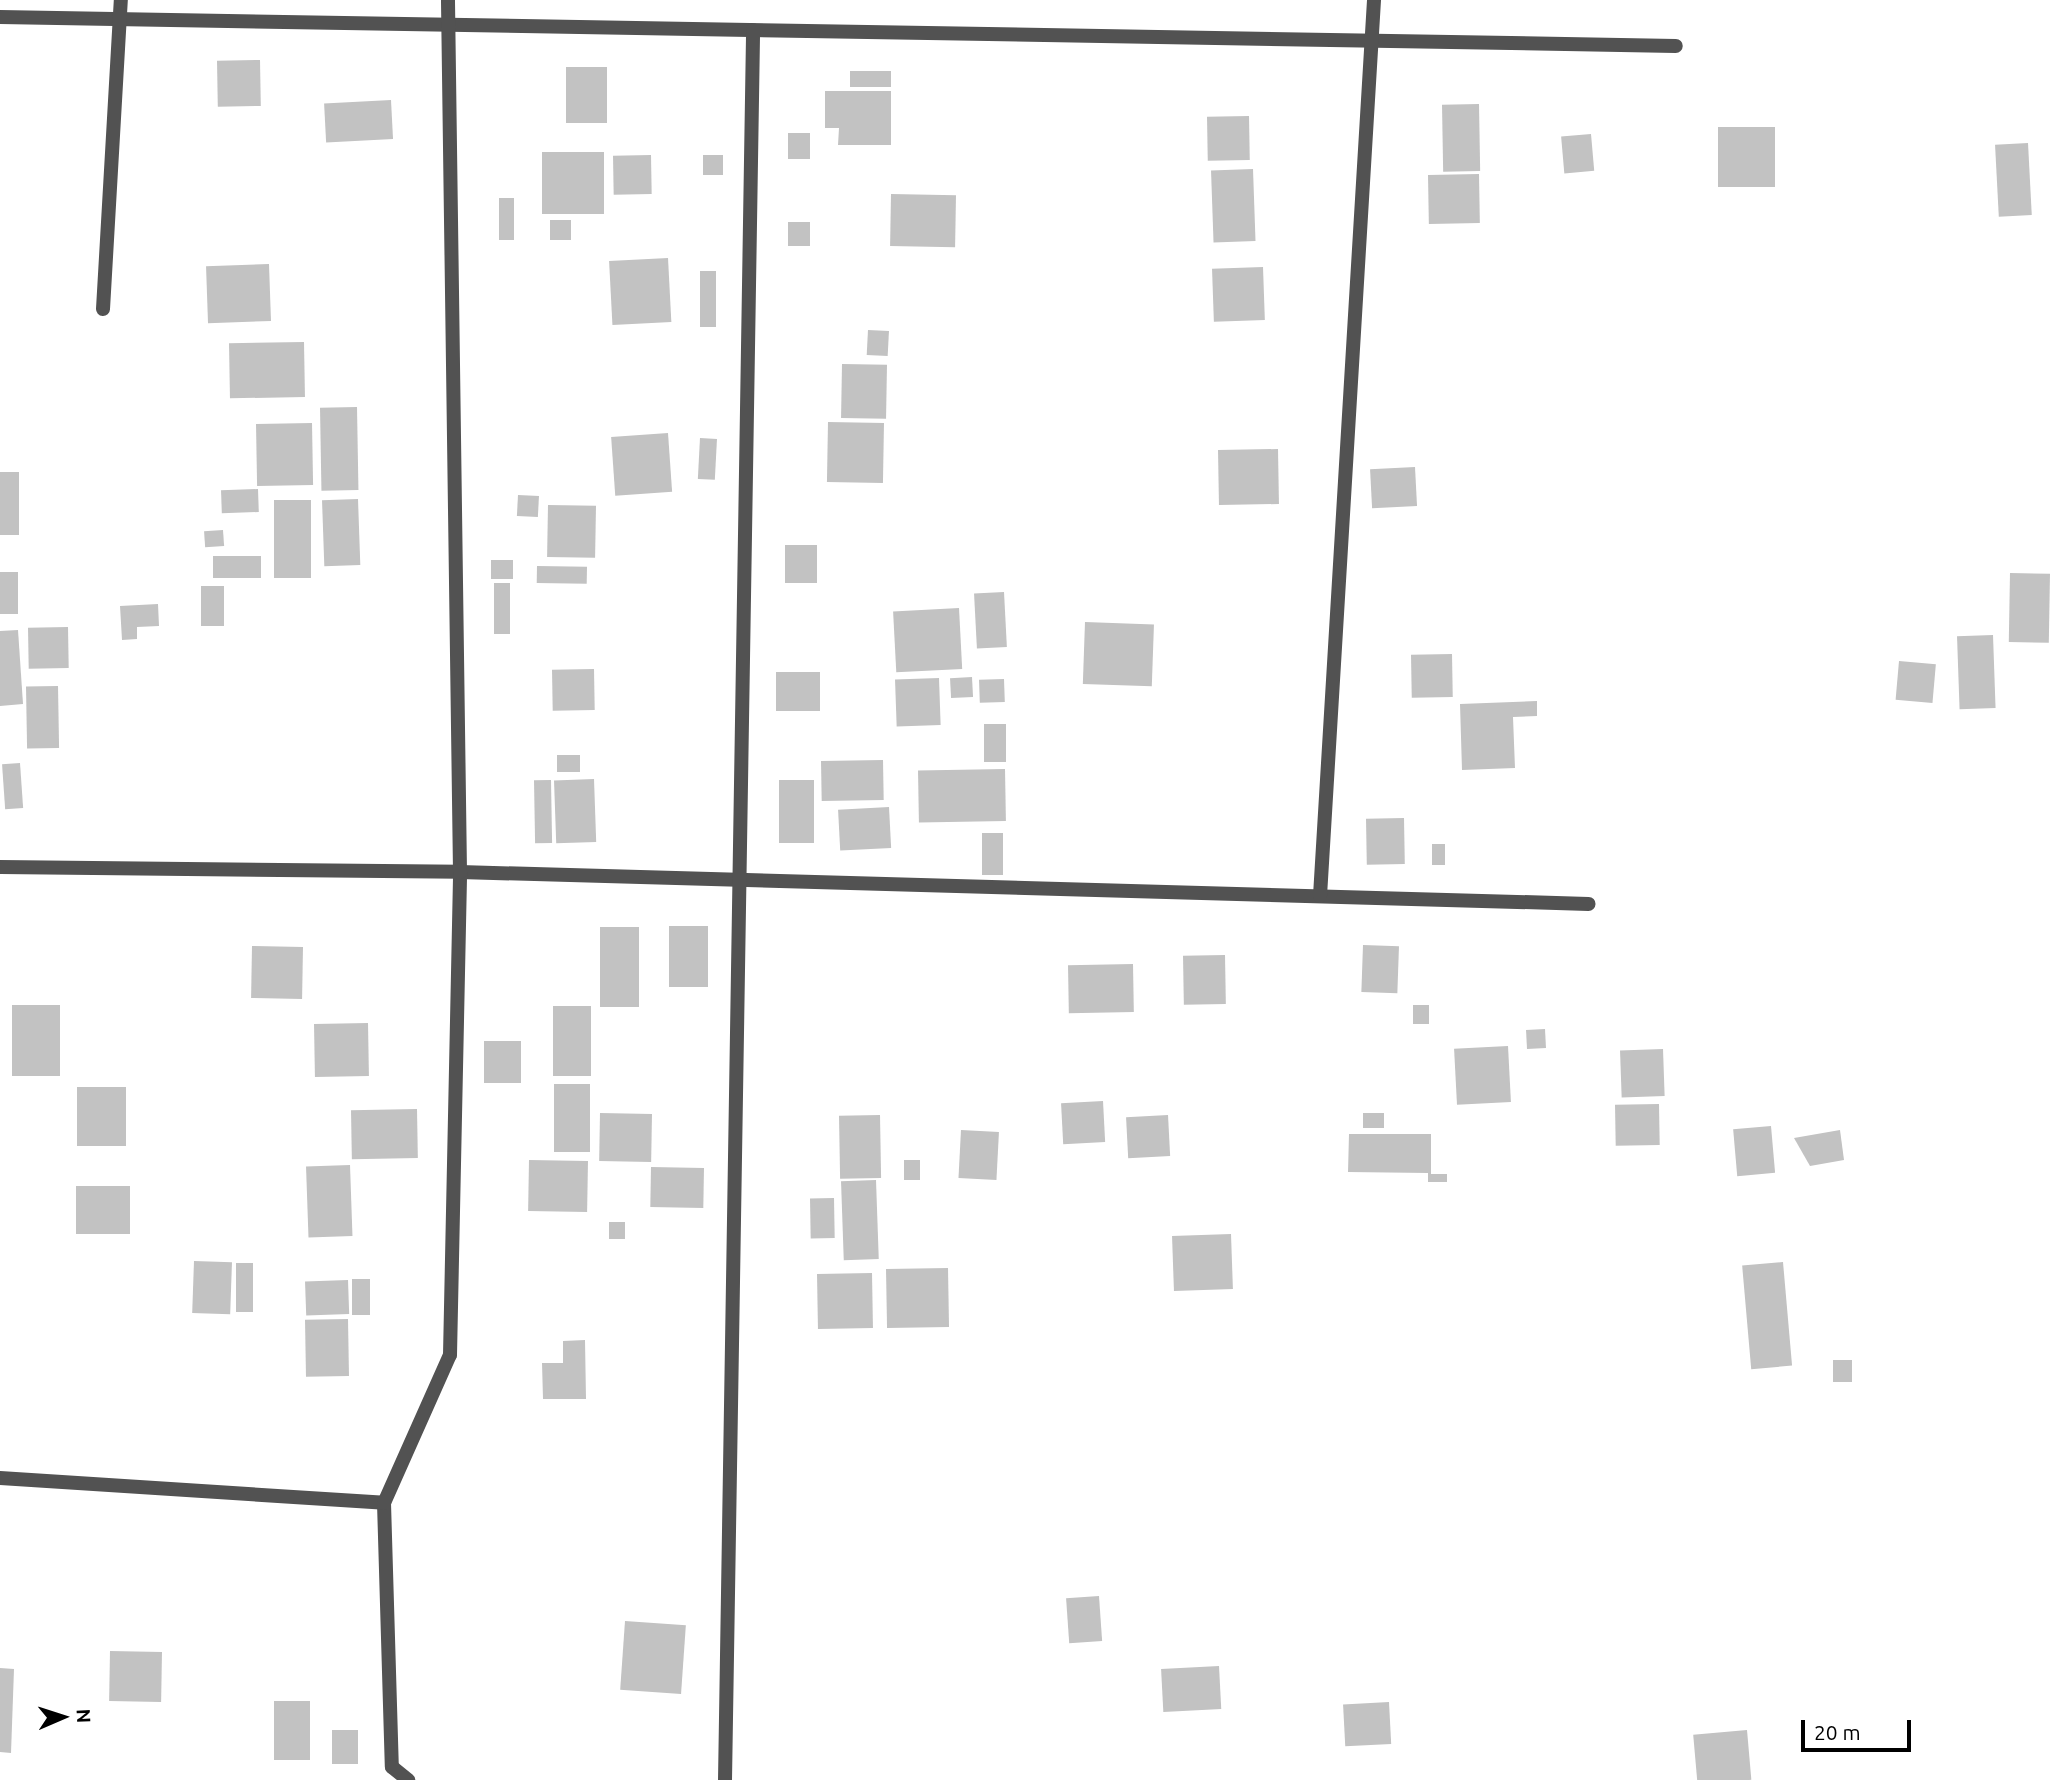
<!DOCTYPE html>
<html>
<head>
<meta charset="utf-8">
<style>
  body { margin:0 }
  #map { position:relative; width:2056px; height:1780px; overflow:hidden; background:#fff; font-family:Ubuntu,sans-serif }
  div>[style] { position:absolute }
  .building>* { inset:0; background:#c2c2c2; transform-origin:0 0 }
  .minor>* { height:14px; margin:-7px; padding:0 7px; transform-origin:7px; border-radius:7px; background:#525252 }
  span { translate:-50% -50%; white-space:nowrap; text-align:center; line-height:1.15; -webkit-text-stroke:6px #fff; paint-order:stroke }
  .north { position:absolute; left:28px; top:1682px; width:70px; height:70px; -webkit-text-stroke:5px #fff; paint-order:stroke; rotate:87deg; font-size:19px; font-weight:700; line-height:28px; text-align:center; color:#000 }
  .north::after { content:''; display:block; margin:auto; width:24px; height:32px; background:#000; clip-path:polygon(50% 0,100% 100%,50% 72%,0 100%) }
  .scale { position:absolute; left:1801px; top:1720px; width:110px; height:32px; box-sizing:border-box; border:4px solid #000; border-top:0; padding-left:9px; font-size:21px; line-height:24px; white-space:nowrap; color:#000; -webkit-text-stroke:5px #fff; paint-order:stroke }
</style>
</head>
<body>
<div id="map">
  <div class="building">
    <div style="left:260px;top:60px;width:46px;height:43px;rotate:89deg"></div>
    <div style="left:566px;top:67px;width:41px;height:56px"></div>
    <div style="left:850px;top:71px;width:41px;height:16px"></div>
    <div style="clip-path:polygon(825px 91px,891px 91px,891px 145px,838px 145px,839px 128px,825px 128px)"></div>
    <div style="left:391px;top:100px;width:39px;height:67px;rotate:87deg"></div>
    <div style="left:1479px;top:104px;width:67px;height:37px;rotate:89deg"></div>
    <div style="left:1249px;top:116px;width:44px;height:42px;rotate:89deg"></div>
    <div style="left:1718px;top:127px;width:57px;height:60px"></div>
    <div style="left:788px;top:133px;width:22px;height:26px"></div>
    <div style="left:1591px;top:134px;width:37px;height:30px;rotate:85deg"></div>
    <div style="left:2028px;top:143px;width:72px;height:33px;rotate:87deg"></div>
    <div style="left:542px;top:152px;width:62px;height:62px"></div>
    <div style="left:651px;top:155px;width:39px;height:38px;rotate:89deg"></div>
    <div style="left:703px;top:155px;width:20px;height:20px"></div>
    <div style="left:1253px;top:169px;width:72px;height:42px;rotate:88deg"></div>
    <div style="left:1479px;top:174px;width:49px;height:51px;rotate:89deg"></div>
    <div style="left:891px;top:194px;width:65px;height:52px;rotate:1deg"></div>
    <div style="left:499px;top:198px;width:15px;height:42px"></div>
    <div style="left:571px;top:220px;width:20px;height:21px;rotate:90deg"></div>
    <div style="left:788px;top:222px;width:22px;height:24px"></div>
    <div style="left:668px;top:258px;width:64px;height:59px;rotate:87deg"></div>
    <div style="left:269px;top:264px;width:57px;height:63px;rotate:88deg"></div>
    <div style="left:1263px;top:267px;width:53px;height:51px;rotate:88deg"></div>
    <div style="left:700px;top:271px;width:16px;height:56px"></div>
    <div style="left:868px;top:330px;width:21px;height:25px;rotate:3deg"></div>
    <div style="left:304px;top:342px;width:55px;height:75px;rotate:89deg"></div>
    <div style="left:842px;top:364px;width:45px;height:54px;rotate:1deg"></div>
    <div style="left:357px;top:407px;width:83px;height:37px;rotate:89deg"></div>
    <div style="left:828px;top:422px;width:56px;height:60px;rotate:1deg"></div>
    <div style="left:312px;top:423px;width:62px;height:56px;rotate:89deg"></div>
    <div style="left:668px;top:433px;width:59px;height:57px;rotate:86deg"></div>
    <div style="left:700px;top:438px;width:17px;height:41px;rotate:3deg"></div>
    <div style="left:1278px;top:449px;width:55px;height:60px;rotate:89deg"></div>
    <div style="left:1415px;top:467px;width:39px;height:45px;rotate:87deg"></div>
    <div style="left:0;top:472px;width:19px;height:63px"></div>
    <div style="left:258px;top:489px;width:23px;height:37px;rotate:88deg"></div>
    <div style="left:518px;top:495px;width:21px;height:21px;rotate:3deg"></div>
    <div style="left:358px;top:499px;width:66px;height:36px;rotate:88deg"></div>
    <div style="left:274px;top:500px;width:37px;height:78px"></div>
    <div style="left:548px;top:505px;width:48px;height:52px;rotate:1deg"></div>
    <div style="left:223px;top:530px;width:16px;height:19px;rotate:86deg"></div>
    <div style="left:785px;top:545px;width:32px;height:38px"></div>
    <div style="left:261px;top:556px;width:22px;height:48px;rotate:90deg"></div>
    <div style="left:491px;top:560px;width:22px;height:19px"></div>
    <div style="left:537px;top:566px;width:50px;height:17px;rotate:1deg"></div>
    <div style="left:0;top:572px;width:18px;height:42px"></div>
    <div style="left:2010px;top:573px;width:40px;height:69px;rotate:1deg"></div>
    <div style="left:494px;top:583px;width:16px;height:51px"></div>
    <div style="left:201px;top:586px;width:23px;height:40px"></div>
    <div style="left:1004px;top:592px;width:55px;height:30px;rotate:87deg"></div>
    <div style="clip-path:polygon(158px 604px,159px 626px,137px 627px,137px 639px,122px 640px,120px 606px)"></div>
    <div style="left:959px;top:608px;width:61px;height:66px;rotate:87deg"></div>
    <div style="left:1085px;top:622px;width:69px;height:62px;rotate:2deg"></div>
    <div style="left:68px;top:627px;width:41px;height:40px;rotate:89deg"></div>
    <div style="clip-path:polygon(18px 630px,23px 704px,0 706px,0 631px)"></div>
    <div style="left:1993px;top:635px;width:73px;height:36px;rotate:88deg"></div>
    <div style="left:1452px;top:654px;width:43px;height:41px;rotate:89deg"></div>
    <div style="left:1899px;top:661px;width:37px;height:39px;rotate:5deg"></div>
    <div style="left:594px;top:669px;width:41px;height:42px;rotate:89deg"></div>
    <div style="left:776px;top:672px;width:44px;height:39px"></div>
    <div style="left:972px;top:677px;width:20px;height:22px;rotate:87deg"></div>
    <div style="left:939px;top:678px;width:47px;height:44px;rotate:88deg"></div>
    <div style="left:1004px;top:679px;width:23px;height:25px;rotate:88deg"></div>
    <div style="left:58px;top:686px;width:62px;height:32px;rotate:89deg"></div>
    <div style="clip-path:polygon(1537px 701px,1537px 716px,1513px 717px,1515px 768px,1462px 770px,1460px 704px)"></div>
    <div style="left:1006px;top:724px;width:38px;height:22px;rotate:90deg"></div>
    <div style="left:557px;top:755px;width:23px;height:17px"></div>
    <div style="left:883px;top:760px;width:40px;height:62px;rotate:89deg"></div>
    <div style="left:20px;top:763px;width:45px;height:18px;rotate:86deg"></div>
    <div style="left:1005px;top:769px;width:52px;height:87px;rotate:89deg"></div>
    <div style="left:594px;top:779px;width:63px;height:40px;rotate:88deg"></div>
    <div style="left:551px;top:780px;width:63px;height:17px;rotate:89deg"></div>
    <div style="left:779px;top:780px;width:35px;height:63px"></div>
    <div style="left:889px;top:807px;width:41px;height:51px;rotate:87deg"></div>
    <div style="left:1404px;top:818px;width:46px;height:38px;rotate:89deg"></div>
    <div style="left:982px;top:833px;width:21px;height:42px"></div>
    <div style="left:1445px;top:844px;width:21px;height:13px;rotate:90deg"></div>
    <div style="left:669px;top:926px;width:39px;height:61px"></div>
    <div style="left:600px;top:927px;width:39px;height:80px"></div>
    <div style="left:1363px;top:945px;width:36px;height:47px;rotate:2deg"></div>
    <div style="left:252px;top:946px;width:51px;height:52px;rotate:1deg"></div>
    <div style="left:1225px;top:955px;width:49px;height:42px;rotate:89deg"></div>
    <div style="left:1133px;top:964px;width:48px;height:65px;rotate:89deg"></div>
    <div style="left:60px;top:1005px;width:71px;height:48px;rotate:90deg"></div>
    <div style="left:1413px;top:1005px;width:16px;height:19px"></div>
    <div style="left:553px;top:1006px;width:38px;height:70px"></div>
    <div style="left:368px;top:1023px;width:53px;height:54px;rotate:89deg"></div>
    <div style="left:1545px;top:1029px;width:19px;height:19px;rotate:87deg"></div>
    <div style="left:484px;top:1041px;width:37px;height:42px"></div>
    <div style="left:1508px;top:1046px;width:56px;height:54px;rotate:87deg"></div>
    <div style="left:1663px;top:1049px;width:47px;height:43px;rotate:88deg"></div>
    <div style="left:554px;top:1084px;width:36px;height:68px"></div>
    <div style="left:77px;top:1087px;width:49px;height:59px"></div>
    <div style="left:1103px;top:1101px;width:41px;height:42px;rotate:87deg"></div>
    <div style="left:1659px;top:1104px;width:41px;height:44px;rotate:89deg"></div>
    <div style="left:417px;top:1109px;width:49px;height:66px;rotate:89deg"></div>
    <div style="left:600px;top:1113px;width:52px;height:48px;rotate:1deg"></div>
    <div style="left:1363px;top:1113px;width:21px;height:15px"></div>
    <div style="left:880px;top:1115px;width:63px;height:41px;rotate:89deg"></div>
    <div style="left:1168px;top:1115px;width:41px;height:42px;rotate:87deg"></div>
    <div style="left:1771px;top:1126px;width:47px;height:38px;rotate:85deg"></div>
    <div style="left:961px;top:1130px;width:38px;height:48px;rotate:3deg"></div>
    <div style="clip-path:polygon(1840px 1130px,1844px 1160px,1810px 1166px,1794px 1138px)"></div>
    <div style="clip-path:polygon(1349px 1134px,1431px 1134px,1431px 1174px,1447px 1174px,1447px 1182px,1428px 1182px,1428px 1173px,1348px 1172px)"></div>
    <div style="left:529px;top:1160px;width:59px;height:51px;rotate:1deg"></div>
    <div style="left:904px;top:1160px;width:16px;height:20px"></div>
    <div style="left:350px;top:1165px;width:71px;height:44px;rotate:88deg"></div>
    <div style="left:651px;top:1167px;width:53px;height:40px;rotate:1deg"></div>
    <div style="left:876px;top:1180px;width:79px;height:35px;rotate:88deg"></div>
    <div style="left:130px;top:1186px;width:48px;height:54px;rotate:90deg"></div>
    <div style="left:834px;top:1198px;width:40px;height:24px;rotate:89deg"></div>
    <div style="left:625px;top:1222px;width:17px;height:16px;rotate:90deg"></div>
    <div style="left:1231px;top:1234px;width:55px;height:59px;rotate:88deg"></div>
    <div style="left:194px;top:1261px;width:38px;height:52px;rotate:2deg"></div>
    <div style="left:1783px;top:1262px;width:104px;height:41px;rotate:85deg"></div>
    <div style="left:236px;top:1263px;width:17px;height:49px"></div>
    <div style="left:948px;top:1268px;width:59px;height:62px;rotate:89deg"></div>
    <div style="left:872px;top:1273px;width:55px;height:55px;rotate:89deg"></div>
    <div style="left:352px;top:1279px;width:18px;height:36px"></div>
    <div style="left:348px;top:1280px;width:34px;height:43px;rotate:88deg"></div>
    <div style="left:348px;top:1319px;width:57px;height:43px;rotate:89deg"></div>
    <div style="clip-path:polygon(585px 1340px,586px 1399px,543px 1399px,542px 1363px,563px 1363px,563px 1341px)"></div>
    <div style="left:1833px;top:1360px;width:19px;height:22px"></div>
    <div style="left:1099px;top:1596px;width:45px;height:33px;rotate:86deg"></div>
    <div style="left:625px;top:1621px;width:61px;height:69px;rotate:4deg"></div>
    <div style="left:110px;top:1651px;width:52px;height:50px;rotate:1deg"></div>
    <div style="left:1219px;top:1666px;width:43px;height:58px;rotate:87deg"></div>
    <div style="clip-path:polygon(0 1668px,14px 1669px,11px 1753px,0 1752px)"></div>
    <div style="left:274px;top:1701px;width:36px;height:59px"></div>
    <div style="left:1389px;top:1702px;width:42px;height:46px;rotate:87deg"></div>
    <div style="left:332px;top:1730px;width:26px;height:34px"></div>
    <div style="left:1747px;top:1730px;width:50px;height:54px;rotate:85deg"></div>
  </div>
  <div class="minor">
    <div style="left:0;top:17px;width:1676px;rotate:0.99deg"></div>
    <div style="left:103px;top:309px;width:310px;rotate:-86.7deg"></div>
    <div style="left:0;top:867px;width:460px;rotate:0.6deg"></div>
    <div style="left:460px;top:872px;width:1129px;rotate:1.62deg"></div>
    <div style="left:1320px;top:896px;width:898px;rotate:-86.55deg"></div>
    <div style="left:0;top:1478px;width:385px;rotate:3.7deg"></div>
    <div style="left:384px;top:1503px;width:264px;rotate:88.3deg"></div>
    <div style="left:392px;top:1767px;width:21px;rotate:39deg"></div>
    <div style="left:384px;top:1503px;width:162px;rotate:-66deg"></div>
    <div style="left:450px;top:1355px;width:483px;rotate:-88.8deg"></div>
    <div style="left:460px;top:872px;width:872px;rotate:-90.79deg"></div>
    <div style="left:725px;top:1780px;width:1750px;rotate:-89.08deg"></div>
  </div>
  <div class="north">N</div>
  <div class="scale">20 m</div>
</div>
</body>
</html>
